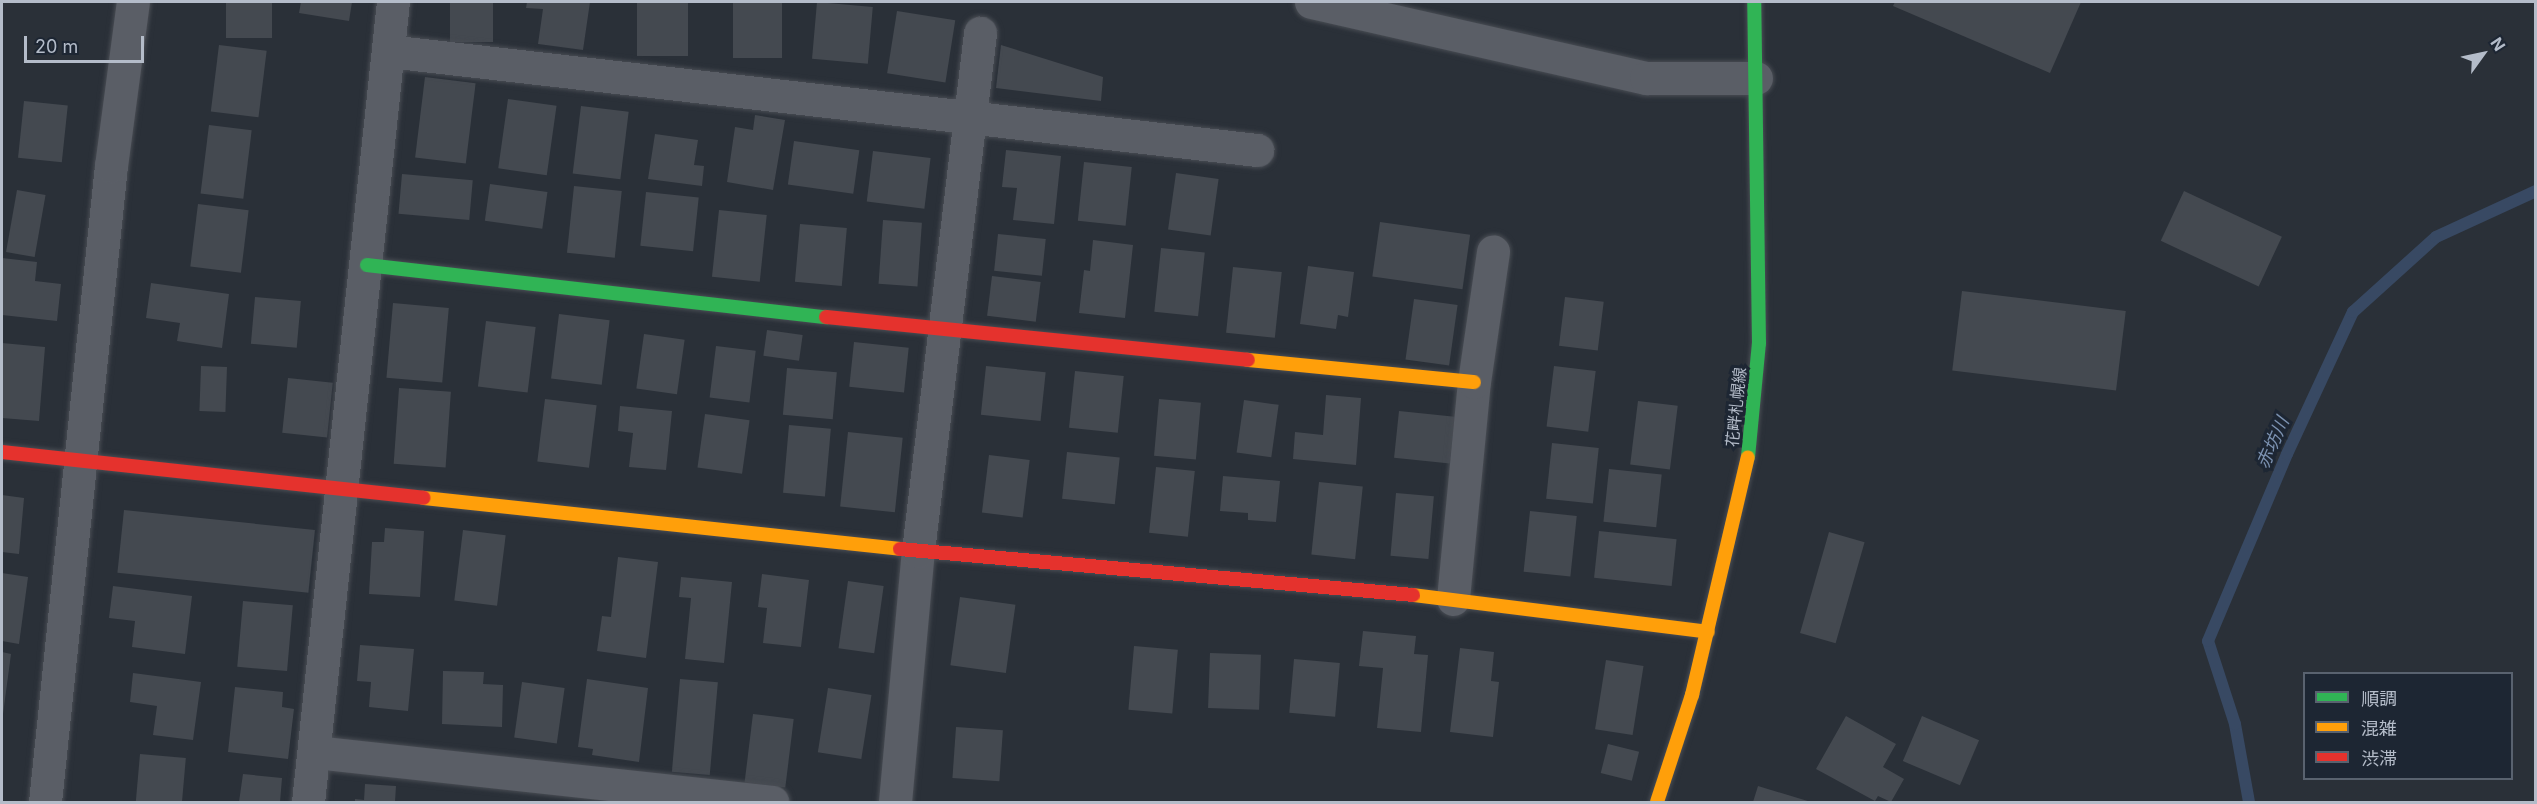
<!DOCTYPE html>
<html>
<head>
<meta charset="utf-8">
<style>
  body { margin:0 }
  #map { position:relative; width:2537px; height:804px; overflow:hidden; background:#2a3038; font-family:Inter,"Noto Sans JP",sans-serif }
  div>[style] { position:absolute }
  .stream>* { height:12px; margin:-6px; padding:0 6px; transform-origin:6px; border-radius:6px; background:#384963 }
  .building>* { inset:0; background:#444950; transform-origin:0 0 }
  .roads { filter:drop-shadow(0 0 2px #484c53) drop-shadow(0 0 2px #484c53) }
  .street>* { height:33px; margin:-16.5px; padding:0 16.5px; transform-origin:16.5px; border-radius:16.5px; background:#5a5e66 }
  .fast>* { height:14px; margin:-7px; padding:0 7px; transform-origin:7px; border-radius:7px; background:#30b455 }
  .slow>* { height:14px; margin:-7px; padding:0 7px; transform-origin:7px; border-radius:7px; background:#ff9f0a }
  .jam>* { height:14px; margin:-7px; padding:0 7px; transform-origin:7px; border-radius:7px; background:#e5322d }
  span { translate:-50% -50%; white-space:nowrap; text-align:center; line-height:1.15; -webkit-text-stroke:6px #1d2633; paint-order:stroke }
  .street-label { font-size:16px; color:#b4bcc9 }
  .water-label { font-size:18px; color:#7c92b1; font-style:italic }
  .frame { position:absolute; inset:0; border:3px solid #b4bcc9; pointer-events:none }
  .legend { position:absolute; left:2303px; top:672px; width:210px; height:108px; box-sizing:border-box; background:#1d2633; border:2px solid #59626f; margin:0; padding:8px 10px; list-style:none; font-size:18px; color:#b4bcc9 }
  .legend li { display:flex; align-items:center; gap:12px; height:30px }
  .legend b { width:30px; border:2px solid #59626f }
  .north { position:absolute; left:2453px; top:24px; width:60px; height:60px; -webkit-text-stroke:4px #1d2633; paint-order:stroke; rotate:57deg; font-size:16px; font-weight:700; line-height:24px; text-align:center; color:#b4bcc9 }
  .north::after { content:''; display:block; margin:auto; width:21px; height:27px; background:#b4bcc9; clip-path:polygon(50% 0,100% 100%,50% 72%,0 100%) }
  .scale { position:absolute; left:24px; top:36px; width:120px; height:27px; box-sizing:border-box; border:3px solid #b4bcc9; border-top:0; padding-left:8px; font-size:18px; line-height:21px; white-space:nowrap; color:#b4bcc9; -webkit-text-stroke:4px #1d2633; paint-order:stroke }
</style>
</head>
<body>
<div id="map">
  <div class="stream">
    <div style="left:2249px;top:802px;width:79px;rotate:-100.2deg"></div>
    <div style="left:2235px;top:724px;width:87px;rotate:-108deg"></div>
    <div style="left:2208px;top:641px;width:203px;rotate:-67.1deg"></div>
    <div style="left:2287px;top:454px;width:157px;rotate:-65.1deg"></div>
    <div style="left:2353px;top:312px;width:112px;rotate:-42.1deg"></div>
    <div style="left:2436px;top:237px;width:110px;rotate:-24.7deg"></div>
  </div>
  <div class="building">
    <div style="left:226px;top:2px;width:46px;height:36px"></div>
    <div style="clip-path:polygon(301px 2px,352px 2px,349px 21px,299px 13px)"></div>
    <div style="left:450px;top:2px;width:43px;height:40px"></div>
    <div style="clip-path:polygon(527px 2px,590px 2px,583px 50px,538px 44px,543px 9px,526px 8px)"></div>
    <div style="left:637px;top:2px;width:51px;height:54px"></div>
    <div style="left:733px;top:2px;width:49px;height:56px"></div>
    <div style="left:817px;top:2px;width:56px;height:57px;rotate:5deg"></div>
    <div style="clip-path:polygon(1895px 2px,2081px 2px,2050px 73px,1893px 6px)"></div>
    <div style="left:897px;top:11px;width:59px;height:63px;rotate:9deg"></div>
    <div style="left:219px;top:45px;width:48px;height:67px;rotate:7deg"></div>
    <div style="clip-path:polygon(1001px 45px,1103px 77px,1101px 101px,996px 88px)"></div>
    <div style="left:425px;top:77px;width:51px;height:81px;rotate:7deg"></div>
    <div style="left:508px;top:99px;width:49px;height:70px;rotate:8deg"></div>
    <div style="left:24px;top:101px;width:44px;height:57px;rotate:6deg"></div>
    <div style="left:581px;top:106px;width:48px;height:68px;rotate:7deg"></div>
    <div style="clip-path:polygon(755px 115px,785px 120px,773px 190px,727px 182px,735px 127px,753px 130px)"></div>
    <div style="left:209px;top:125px;width:43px;height:69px;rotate:7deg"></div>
    <div style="clip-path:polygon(655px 134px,698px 140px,694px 165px,704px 166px,702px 186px,648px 179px)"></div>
    <div style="left:794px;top:141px;width:66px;height:44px;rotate:8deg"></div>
    <div style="clip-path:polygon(1006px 150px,1061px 156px,1054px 224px,1013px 220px,1017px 188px,1002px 187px)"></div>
    <div style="left:873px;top:151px;width:58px;height:51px;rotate:7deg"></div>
    <div style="left:1084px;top:162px;width:48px;height:59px;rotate:6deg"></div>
    <div style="left:1176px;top:173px;width:43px;height:57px;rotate:8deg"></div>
    <div style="left:402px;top:174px;width:71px;height:40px;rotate:5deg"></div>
    <div style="left:490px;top:184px;width:58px;height:37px;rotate:8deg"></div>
    <div style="left:574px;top:186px;width:48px;height:67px;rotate:6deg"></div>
    <div style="left:17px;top:190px;width:29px;height:63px;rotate:10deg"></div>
    <div style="left:2184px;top:191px;width:108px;height:55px;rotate:25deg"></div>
    <div style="left:646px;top:192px;width:53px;height:54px;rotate:6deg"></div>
    <div style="left:198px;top:204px;width:51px;height:63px;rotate:7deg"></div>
    <div style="left:719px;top:210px;width:48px;height:67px;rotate:6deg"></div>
    <div style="left:883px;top:220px;width:39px;height:64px;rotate:4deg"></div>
    <div style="left:1380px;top:222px;width:91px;height:55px;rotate:8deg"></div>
    <div style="left:800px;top:224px;width:47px;height:58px;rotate:5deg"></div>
    <div style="left:998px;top:234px;width:48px;height:37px;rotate:6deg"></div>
    <div style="clip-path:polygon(1093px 240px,1133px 245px,1125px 318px,1079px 313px,1084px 270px,1090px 271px)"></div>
    <div style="left:1161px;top:248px;width:44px;height:64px;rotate:6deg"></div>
    <div style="clip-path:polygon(2px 258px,37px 262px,35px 281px,61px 284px,57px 321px,2px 315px)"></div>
    <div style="clip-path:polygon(1308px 266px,1354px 272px,1348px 317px,1338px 315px,1336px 329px,1300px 324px)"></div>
    <div style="left:1233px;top:267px;width:49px;height:66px;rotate:6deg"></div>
    <div style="left:992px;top:276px;width:49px;height:40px;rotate:7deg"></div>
    <div style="clip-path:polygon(151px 283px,229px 294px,222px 348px,177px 341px,180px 323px,146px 318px)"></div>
    <div style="left:1962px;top:291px;width:165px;height:80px;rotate:7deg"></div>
    <div style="left:255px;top:297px;width:46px;height:47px;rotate:5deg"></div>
    <div style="left:1565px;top:297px;width:39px;height:49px;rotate:7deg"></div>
    <div style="left:1414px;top:299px;width:44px;height:61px;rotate:8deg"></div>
    <div style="left:393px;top:303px;width:56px;height:75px;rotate:5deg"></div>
    <div style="left:559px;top:314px;width:51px;height:65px;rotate:7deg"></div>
    <div style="left:486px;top:321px;width:50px;height:66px;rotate:7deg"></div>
    <div style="left:767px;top:330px;width:36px;height:26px;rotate:8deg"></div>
    <div style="left:644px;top:334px;width:41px;height:55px;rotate:8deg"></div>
    <div style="left:854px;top:342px;width:55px;height:45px;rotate:6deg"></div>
    <div style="clip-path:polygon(2px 343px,45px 347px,39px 421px,2px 418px)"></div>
    <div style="left:716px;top:346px;width:40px;height:52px;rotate:7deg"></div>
    <div style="left:201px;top:366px;width:26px;height:45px;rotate:2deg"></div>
    <div style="left:986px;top:366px;width:60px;height:49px;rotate:6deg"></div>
    <div style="left:1554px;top:366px;width:42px;height:61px;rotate:7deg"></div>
    <div style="left:787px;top:368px;width:50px;height:47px;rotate:5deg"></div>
    <div style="left:1075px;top:371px;width:49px;height:57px;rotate:6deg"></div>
    <div style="left:288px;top:378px;width:45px;height:55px;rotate:6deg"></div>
    <div style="left:399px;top:388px;width:52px;height:76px;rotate:4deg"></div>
    <div style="clip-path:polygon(1326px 395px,1361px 398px,1356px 465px,1293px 459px,1295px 432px,1323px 435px)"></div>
    <div style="left:545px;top:399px;width:52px;height:63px;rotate:7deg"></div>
    <div style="left:1159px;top:399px;width:42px;height:57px;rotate:5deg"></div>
    <div style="left:1244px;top:400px;width:35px;height:53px;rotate:8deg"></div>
    <div style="left:1638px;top:401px;width:40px;height:64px;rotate:7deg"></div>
    <div style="clip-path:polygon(620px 406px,672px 411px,666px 470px,629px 467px,633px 433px,618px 431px)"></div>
    <div style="left:1399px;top:411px;width:56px;height:47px;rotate:6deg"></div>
    <div style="left:705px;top:414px;width:45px;height:54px;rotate:8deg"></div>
    <div style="left:789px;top:425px;width:42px;height:68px;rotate:5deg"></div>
    <div style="left:848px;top:432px;width:55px;height:75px;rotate:6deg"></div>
    <div style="left:1552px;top:443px;width:47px;height:56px;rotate:6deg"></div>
    <div style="left:1067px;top:452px;width:53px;height:47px;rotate:6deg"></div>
    <div style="left:989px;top:455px;width:41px;height:58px;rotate:7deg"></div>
    <div style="left:1156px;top:467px;width:39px;height:66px;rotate:6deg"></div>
    <div style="left:1609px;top:469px;width:53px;height:53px;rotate:6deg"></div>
    <div style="clip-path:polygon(1223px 476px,1280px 481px,1276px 522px,1248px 520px,1248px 513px,1220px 511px)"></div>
    <div style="left:1319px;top:482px;width:44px;height:73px;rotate:6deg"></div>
    <div style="left:1396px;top:493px;width:38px;height:63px;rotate:5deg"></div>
    <div style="clip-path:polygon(2px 495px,24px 498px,19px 554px,2px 552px)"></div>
    <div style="left:124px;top:510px;width:192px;height:63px;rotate:6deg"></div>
    <div style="left:1530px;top:511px;width:47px;height:61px;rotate:6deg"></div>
    <div style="clip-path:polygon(385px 528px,424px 531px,420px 597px,369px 594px,372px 542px,384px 542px)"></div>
    <div style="left:463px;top:530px;width:43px;height:71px;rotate:7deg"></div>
    <div style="left:1599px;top:531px;width:78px;height:47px;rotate:6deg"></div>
    <div style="left:1829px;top:532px;width:37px;height:105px;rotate:16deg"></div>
    <div style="clip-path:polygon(618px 557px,658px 562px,646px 658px,597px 651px,602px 616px,611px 617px)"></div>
    <div style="clip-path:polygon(2px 573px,28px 577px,19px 644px,2px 641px)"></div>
    <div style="clip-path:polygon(762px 574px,809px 580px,801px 647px,763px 643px,767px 608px,758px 607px)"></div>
    <div style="clip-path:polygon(681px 577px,732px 582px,724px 663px,685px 659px,691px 598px,679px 597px)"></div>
    <div style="left:848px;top:581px;width:36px;height:68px;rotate:8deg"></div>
    <div style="clip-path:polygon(113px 586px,192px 596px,185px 654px,132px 647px,135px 621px,109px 618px)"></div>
    <div style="left:960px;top:597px;width:56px;height:69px;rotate:8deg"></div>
    <div style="left:243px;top:601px;width:50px;height:66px;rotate:5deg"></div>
    <div style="clip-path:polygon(1363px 631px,1416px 636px,1414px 654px,1428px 655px,1421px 732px,1377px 728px,1383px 668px,1359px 666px)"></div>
    <div style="clip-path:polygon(360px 645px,414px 649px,408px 711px,369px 707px,371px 682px,357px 681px)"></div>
    <div style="left:1134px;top:646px;width:44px;height:64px;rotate:5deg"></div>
    <div style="clip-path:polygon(1460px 648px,1494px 652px,1491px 681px,1499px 682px,1493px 737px,1450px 732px)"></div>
    <div style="clip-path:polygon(2px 652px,11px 654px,3px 714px,2px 714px)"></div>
    <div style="left:1210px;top:653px;width:51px;height:55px;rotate:2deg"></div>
    <div style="left:1294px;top:659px;width:46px;height:54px;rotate:5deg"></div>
    <div style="left:1606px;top:660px;width:38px;height:70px;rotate:9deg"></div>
    <div style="clip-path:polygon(443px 671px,484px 672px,483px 684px,503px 685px,502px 727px,442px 724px)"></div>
    <div style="clip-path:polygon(133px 673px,201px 682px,193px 740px,153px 735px,157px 706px,130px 702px)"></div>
    <div style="clip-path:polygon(587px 679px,648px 688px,639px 762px,592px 755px,593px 749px,578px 747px)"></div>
    <div style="left:680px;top:679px;width:38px;height:93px;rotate:5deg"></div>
    <div style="left:522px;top:682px;width:43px;height:56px;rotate:8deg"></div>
    <div style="clip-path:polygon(235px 687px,283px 692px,282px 707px,294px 709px,288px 759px,228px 752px)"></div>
    <div style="left:828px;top:688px;width:44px;height:65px;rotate:9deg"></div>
    <div style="left:753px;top:714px;width:41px;height:69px;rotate:7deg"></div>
    <div style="clip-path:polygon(1846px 716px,1896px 744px,1883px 767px,1904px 779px,1891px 802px,1878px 796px,1875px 801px,1816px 769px)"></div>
    <div style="left:1922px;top:716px;width:62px;height:49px;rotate:23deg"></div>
    <div style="left:956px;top:727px;width:47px;height:51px;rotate:4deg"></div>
    <div style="left:1608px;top:744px;width:32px;height:30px;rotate:14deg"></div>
    <div style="left:140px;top:754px;width:46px;height:48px;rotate:5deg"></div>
    <div style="clip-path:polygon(243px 774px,282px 778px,280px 802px,239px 802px)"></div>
    <div style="clip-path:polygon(365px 784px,396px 786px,395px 802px,355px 802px,355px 799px,364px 800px)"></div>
    <div style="clip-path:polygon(1758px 786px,1811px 802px,1753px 802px)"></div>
  </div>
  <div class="roads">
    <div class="street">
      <div style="left:1311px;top:2px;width:344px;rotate:12.8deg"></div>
      <div style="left:1646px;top:78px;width:110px"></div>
      <div style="left:388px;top:51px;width:875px;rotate:6.5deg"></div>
      <div style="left:1453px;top:599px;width:218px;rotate:-84.5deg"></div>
      <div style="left:1474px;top:382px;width:132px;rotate:-81.7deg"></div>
      <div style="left:314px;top:752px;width:461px;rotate:6.2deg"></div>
      <div style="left:45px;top:802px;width:639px;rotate:-84.08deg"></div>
      <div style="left:111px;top:166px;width:165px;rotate:-82.4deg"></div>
      <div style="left:308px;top:802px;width:805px;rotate:-83.94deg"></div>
      <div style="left:895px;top:802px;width:252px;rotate:-84.8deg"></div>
      <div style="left:918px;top:551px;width:522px;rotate:-83.17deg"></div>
    </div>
    <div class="fast">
      <div style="left:367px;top:265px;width:462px;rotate:6.5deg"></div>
      <div style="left:1748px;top:457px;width:115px;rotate:-84.5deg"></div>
      <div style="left:1759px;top:343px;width:341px;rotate:-90.8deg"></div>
    </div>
    <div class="slow">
      <div style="left:1248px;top:360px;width:227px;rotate:5.6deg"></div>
      <div style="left:424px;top:498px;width:479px;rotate:6.1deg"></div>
      <div style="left:1413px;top:595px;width:297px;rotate:7.1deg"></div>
      <div style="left:1657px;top:802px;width:113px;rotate:-71.9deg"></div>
      <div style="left:1692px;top:695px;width:244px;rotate:-76.8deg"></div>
    </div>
    <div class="jam">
      <div style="left:826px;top:317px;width:424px;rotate:5.8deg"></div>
      <div style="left:2px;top:452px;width:424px;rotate:6.2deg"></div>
      <div style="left:900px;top:549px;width:515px;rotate:5.12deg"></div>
    </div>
  </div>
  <div class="street-label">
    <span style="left:1736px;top:407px;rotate:-84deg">花畔札幌線</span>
  </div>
  <div class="water-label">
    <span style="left:2273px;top:443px;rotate:-66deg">赤坊川</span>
  </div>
  <div class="frame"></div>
  <ul class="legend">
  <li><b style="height:8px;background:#30b455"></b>順調</li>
  <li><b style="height:8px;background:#ff9f0a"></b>混雑</li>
  <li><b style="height:8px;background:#e5322d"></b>渋滞</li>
  </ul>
  <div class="north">N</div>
  <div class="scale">20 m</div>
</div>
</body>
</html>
